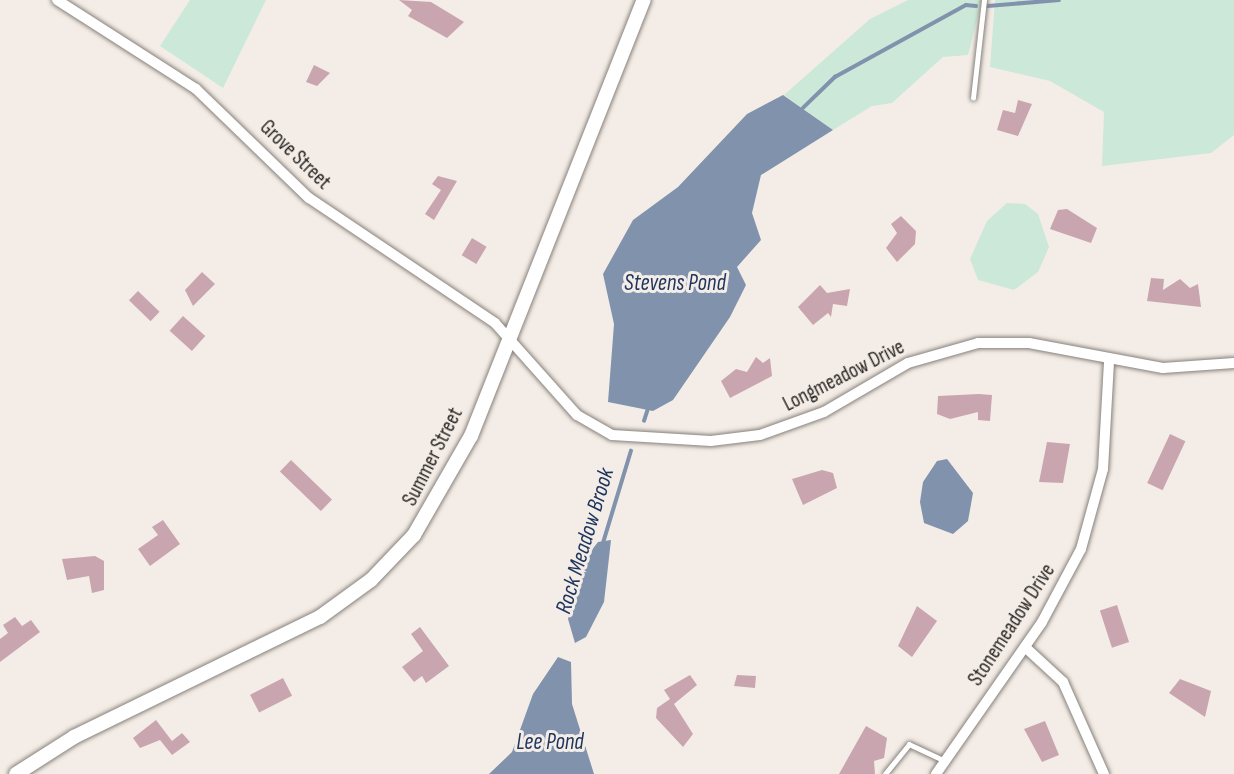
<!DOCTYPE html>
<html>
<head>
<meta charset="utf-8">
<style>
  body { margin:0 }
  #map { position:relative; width:1234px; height:774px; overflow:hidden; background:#f4ede7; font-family:"Sofia Sans Condensed",sans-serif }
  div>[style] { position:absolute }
  .green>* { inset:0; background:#cbe8d8 }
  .water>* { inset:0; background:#8192ad }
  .stream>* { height:3.5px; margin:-1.75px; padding:0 1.75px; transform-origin:1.75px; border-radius:1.75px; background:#8192ad }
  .building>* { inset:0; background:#c9a5b0; transform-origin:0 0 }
  .roads { filter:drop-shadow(0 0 2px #87817c) drop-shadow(0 0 2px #87817c) }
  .service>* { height:4.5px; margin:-2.25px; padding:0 2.25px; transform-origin:2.25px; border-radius:2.25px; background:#fff }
  .minor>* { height:10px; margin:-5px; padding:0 5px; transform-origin:5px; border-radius:5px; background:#fff }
  .secondary>* { height:14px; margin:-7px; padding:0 7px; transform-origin:7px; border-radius:7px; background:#fff }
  span { translate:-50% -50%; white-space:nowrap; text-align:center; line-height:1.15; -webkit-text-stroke:6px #f4ede7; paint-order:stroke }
  .street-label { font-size:21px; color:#2a2725 }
  .water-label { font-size:23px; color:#1d355c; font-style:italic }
</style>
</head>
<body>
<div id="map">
  <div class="green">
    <div style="clip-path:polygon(190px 0,266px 0,223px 88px,160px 46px)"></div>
    <div style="clip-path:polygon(908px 0,982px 0,968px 55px,943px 57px,892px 103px,872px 106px,833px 130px,784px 95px,870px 19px)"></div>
    <div style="clip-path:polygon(995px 0,1234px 0,1234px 135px,1211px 153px,1102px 166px,1104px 112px,1050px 81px,990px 67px)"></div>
    <div style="clip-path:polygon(1007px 203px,1025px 204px,1038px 214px,1049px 247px,1038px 272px,1014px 290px,978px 280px,970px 259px,987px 221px)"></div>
  </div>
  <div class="water">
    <div style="clip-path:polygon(783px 95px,833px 130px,761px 175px,752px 213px,761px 240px,737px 267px,746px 285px,730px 317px,673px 400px,653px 411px,608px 402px,614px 324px,603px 274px,633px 220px,678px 187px,747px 114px)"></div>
    <div style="clip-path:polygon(947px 459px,973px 493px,968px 521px,953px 534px,924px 523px,920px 502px,923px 482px,937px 461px)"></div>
    <div style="clip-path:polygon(611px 540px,604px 602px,586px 637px,575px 643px,568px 619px,588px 555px,598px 542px)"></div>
    <div style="clip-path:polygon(558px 657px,571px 662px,572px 704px,594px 774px,489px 774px,512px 752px,533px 694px)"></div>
  </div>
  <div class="stream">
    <div style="left:988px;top:6px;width:71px;rotate:-4.8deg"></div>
    <div style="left:803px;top:108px;width:45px;rotate:-44.1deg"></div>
    <div style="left:835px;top:77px;width:149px;rotate:-28.8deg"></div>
    <div style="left:966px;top:5px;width:10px;rotate:6deg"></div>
    <div style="left:644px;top:421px;width:16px;rotate:-72deg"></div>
    <div style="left:603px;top:543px;width:96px;rotate:-73.1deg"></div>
  </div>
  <div class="building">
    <div style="clip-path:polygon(399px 0,431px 2px,464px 22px,447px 38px,408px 16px,412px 10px)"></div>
    <div style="clip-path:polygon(314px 65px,330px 73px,317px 86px,306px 82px)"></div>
    <div style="clip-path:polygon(1018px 100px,1032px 104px,1018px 136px,997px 130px,1003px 110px,1015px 113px)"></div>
    <div style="clip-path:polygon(438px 176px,457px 181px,434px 220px,425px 214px,441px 190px,432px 184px)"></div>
    <div style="clip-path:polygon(1067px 209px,1097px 228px,1091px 243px,1050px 229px,1058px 210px)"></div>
    <div style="clip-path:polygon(901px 216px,916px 231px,915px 244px,897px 262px,886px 248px,897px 233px,891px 224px)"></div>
    <div style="left:472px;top:238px;width:17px;height:20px;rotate:31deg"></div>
    <div style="clip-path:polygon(202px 272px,215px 284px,193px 306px,185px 290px)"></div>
    <div style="clip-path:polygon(1151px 278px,1164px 279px,1163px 290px,1180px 279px,1190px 288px,1198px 284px,1201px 307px,1147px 301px)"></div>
    <div style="clip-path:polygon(820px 285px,827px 293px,850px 289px,847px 306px,833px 304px,831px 317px,828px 313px,813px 325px,798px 307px)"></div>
    <div style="left:138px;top:291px;width:30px;height:13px;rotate:44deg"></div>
    <div style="left:183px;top:316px;width:30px;height:20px;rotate:42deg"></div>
    <div style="clip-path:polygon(756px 357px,763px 363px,770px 358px,772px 376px,730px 398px,721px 381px,736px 369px,747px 372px)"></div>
    <div style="clip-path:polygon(979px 394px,992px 395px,990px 421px,978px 420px,978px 412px,950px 419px,937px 414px,938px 396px)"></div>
    <div style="left:1170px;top:434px;width:17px;height:54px;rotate:25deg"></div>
    <div style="clip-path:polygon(1047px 442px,1070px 444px,1063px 483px,1039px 482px)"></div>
    <div style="left:291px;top:460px;width:57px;height:16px;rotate:44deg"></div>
    <div style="clip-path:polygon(822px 470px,833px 473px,837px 488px,803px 505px,792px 479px)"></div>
    <div style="clip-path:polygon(163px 520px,180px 544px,150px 566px,138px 549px,158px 535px,152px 527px)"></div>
    <div style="clip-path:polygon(95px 556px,104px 561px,104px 590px,92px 593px,89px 576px,67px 580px,62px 559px)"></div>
    <div style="left:1117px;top:605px;width:39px;height:18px;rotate:72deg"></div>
    <div style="clip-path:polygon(917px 606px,937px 621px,912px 657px,898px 646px)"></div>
    <div style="clip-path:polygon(15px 617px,22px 626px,31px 620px,40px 632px,0 662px,0 639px,8px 633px,3px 625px)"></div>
    <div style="clip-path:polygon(420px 627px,449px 666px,426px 683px,422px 676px,414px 682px,402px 667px,423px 651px,411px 634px)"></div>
    <div style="clip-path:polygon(690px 675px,697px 685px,674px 704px,693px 734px,683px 747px,656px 718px,657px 708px,670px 699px,664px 690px)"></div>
    <div style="clip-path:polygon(756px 676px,755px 688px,734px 686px,737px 675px)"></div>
    <div style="left:283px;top:678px;width:20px;height:37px;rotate:63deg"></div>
    <div style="clip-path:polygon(1180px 679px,1211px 691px,1205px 717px,1169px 693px)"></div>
    <div style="clip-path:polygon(156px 720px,172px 741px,182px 733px,190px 742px,172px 755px,160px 740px,140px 748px,133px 738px)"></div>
    <div style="clip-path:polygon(1045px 721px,1059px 755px,1042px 762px,1024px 729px)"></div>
    <div style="clip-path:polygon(866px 726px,887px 738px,884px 758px,874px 761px,875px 774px,839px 774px)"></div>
  </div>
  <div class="roads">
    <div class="service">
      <div style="left:973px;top:98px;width:99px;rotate:-83.6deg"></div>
      <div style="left:885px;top:774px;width:38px;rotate:-51deg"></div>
      <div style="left:909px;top:744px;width:38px;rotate:25deg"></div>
    </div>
    <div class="minor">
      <div style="left:57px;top:0;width:165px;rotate:32.6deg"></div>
      <div style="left:196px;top:89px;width:157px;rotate:44deg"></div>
      <div style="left:309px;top:198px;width:224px;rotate:33.9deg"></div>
      <div style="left:495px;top:323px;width:123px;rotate:48.3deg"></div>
      <div style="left:577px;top:415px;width:40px;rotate:29.7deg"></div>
      <div style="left:612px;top:435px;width:99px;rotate:3.5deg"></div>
      <div style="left:711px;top:441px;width:49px;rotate:-7deg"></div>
      <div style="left:760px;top:435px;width:68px;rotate:-19.8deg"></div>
      <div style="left:824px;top:412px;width:97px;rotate:-30.3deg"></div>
      <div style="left:908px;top:363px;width:73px;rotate:-15.9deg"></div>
      <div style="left:978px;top:343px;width:51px"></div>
      <div style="left:1029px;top:343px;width:136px;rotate:10.6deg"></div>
      <div style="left:1163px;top:368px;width:71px;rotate:-4deg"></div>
      <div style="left:1025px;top:647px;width:52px;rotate:42.6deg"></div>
      <div style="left:1063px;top:682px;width:101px;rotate:66deg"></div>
      <div style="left:936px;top:774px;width:185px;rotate:-55.1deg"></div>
      <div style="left:1042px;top:622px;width:83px;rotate:-61.9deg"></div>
      <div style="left:1081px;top:549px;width:83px;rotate:-74.6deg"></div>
      <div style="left:1103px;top:469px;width:108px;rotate:-86.8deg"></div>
    </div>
    <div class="secondary">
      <div style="left:16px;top:774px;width:69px;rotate:-32.5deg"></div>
      <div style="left:74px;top:737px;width:274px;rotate:-26deg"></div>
      <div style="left:320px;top:617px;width:63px;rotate:-36deg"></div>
      <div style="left:371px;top:580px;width:62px;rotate:-46.3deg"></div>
      <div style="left:414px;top:535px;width:114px;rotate:-60.1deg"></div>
      <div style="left:471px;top:436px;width:469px;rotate:-68.4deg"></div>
    </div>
  </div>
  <div class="street-label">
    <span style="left:295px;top:155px;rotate:44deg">Grove Street</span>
    <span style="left:844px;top:376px;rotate:-27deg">Longmeadow Drive</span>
    <span style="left:433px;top:457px;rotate:-63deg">Summer Street</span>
    <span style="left:1012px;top:625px;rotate:-57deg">Stonemeadow Drive</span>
  </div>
  <div class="water-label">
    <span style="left:675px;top:283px">Stevens Pond</span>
    <span style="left:585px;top:541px;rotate:-73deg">Rock Meadow Brook</span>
    <span style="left:550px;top:742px">Lee Pond</span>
  </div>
</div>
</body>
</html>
